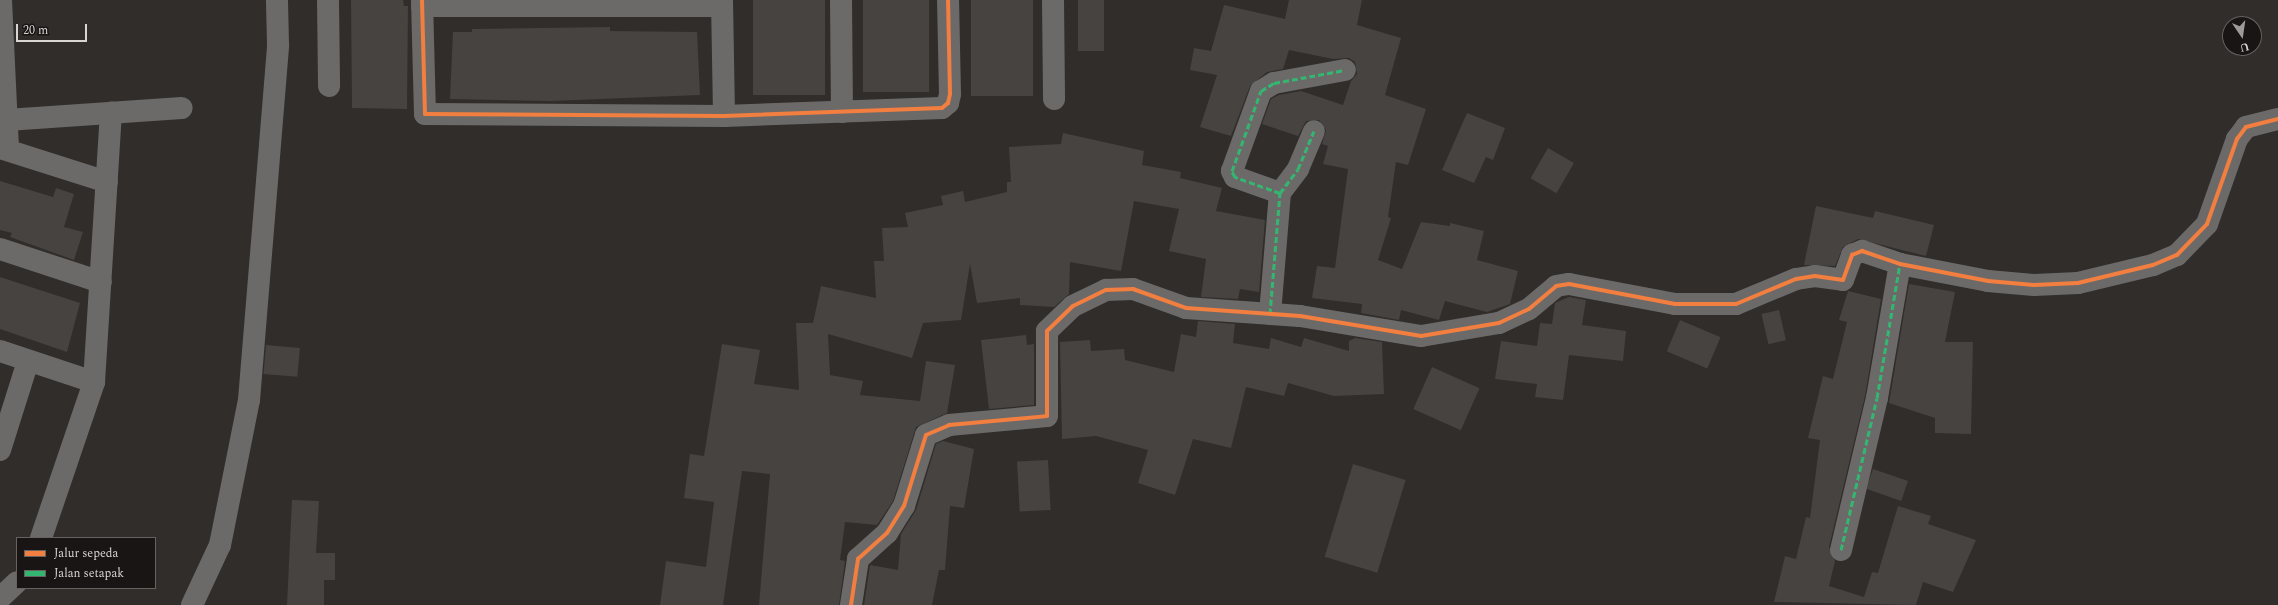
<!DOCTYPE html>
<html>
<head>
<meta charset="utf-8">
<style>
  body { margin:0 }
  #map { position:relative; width:2278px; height:605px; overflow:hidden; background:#302d2b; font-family:Spectral,serif }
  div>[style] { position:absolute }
  .building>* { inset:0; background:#464341; transform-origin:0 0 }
  .minor>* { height:22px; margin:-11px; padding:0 11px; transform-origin:11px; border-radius:11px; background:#6c6a69 }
  .quiet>* { height:3px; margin-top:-1.5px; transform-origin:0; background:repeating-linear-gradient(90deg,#33b770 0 6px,transparent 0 9px) }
  .cycleway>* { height:4px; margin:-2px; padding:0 2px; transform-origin:2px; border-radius:2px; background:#f27e40 }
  span { translate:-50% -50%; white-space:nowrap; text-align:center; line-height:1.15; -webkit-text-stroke:3px #181514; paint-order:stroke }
  .legend { position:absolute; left:16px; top:537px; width:140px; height:52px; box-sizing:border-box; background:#181514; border:1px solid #656260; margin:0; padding:5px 7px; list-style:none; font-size:12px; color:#d9d5d3 }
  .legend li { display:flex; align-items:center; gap:8px; height:20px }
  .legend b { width:20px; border:1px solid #656260 }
  .north { position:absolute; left:2222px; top:16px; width:40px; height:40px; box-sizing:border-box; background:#181514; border:1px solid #656260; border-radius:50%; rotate:167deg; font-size:11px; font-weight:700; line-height:16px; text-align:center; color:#d9d5d3 }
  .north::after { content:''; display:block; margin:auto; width:14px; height:18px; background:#9e9a98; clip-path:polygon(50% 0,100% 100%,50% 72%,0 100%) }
  .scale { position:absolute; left:16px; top:24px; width:71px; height:18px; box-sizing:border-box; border:2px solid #d9d5d3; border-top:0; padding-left:5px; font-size:12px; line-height:14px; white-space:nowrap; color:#d9d5d3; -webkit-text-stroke:3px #181514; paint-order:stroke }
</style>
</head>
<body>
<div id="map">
  <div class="building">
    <div style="clip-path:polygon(351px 0,403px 0,404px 6px,408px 6px,407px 109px,352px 108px)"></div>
    <div style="left:753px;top:0;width:72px;height:95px"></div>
    <div style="left:863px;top:0;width:66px;height:92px"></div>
    <div style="left:971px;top:0;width:62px;height:96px"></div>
    <div style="left:1078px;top:0;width:26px;height:51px"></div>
    <div style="clip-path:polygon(1289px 0,1362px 0,1357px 25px,1401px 38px,1385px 95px,1426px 109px,1408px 165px,1396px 162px,1388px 217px,1391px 218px,1378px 260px,1402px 269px,1421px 222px,1450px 226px,1450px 223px,1484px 231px,1477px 260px,1518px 271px,1510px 304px,1487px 312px,1445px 301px,1439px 320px,1401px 310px,1399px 320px,1361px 313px,1362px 304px,1312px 298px,1317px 266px,1335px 268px,1348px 169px,1323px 164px,1328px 146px,1322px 144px,1326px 130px,1319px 120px,1306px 121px,1298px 136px,1262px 124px,1271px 99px,1279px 95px,1301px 91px,1343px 105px,1351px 81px,1357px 74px,1355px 62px,1349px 58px,1333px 59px,1289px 50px,1283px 69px,1267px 72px,1250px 86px,1231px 136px,1200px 127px,1217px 75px,1190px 70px,1194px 48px,1211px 51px,1224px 5px,1285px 19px)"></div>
    <div style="clip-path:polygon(610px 27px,610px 31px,697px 32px,700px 95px,551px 101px,450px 99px,453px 32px,472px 32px,472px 29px)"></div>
    <div style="clip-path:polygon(1467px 113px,1505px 128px,1493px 160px,1486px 157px,1474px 183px,1442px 170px)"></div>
    <div style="clip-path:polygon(1063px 133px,1144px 151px,1142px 165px,1181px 172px,1180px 178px,1222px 188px,1216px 211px,1265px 220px,1259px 292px,1240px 289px,1238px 299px,1201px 297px,1206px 259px,1169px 251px,1179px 209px,1134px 201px,1121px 271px,1070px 262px,1069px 294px,1054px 307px,1020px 305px,1020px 298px,977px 303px,970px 264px,961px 320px,923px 323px,912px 358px,828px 334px,830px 375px,863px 381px,860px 395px,920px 401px,926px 361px,955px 365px,947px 413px,916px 427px,893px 501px,877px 525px,845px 522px,840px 560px,845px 561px,839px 605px,759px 605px,770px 474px,742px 471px,723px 605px,660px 605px,666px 561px,706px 567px,714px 502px,684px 498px,690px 454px,704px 456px,722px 344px,760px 350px,754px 384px,799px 390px,796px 323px,813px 323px,821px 286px,876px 298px,874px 261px,884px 261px,882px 228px,908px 227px,905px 213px,943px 205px,941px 196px,963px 191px,965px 202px,1007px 192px,1007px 182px,1011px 182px,1009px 147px,1061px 144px)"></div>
    <div style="left:1548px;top:148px;width:30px;height:35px;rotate:30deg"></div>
    <div style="clip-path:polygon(0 181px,53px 197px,56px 188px,74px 194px,64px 227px,83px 232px,74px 260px,10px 237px,12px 233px,0 230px)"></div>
    <div style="clip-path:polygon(1816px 206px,1873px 218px,1875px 211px,1934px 225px,1926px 256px,1858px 239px,1843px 247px,1835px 266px,1804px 265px)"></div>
    <div style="clip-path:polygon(0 277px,80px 303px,67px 352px,0 329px)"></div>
    <div style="clip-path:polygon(1909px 284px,1955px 292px,1945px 342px,1973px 342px,1971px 434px,1935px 433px,1935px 418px,1889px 403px)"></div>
    <div style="clip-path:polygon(1848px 291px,1881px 299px,1865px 396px,1829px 547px,1835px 561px,1829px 586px,1864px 597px,1872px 572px,1878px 573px,1898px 506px,1931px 516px,1928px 524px,1976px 540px,1953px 592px,1923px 582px,1916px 605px,1774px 602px,1785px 556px,1796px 559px,1806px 517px,1810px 518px,1820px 440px,1808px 438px,1823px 376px,1833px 379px,1847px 322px,1839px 320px)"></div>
    <div style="clip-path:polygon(1569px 297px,1586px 300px,1582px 325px,1626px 331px,1623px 361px,1569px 355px,1563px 400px,1535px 397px,1537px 384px,1495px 379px,1501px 341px,1537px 346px,1540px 323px,1552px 324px,1555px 303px)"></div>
    <div style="left:1779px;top:310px;width:31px;height:18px;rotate:77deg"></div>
    <div style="left:1680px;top:320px;width:44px;height:34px;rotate:23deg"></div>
    <div style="clip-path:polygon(1198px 321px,1235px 324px,1233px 343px,1269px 349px,1271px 338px,1301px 347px,1304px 338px,1349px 351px,1349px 341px,1355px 338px,1382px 342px,1384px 394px,1334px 396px,1288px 383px,1284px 396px,1246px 387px,1231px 448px,1193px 439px,1175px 495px,1138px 483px,1148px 450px,1096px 436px,1062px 439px,1060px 342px,1090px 340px,1091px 351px,1124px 349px,1125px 360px,1174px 372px,1181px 334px,1196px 337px)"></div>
    <div style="clip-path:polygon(1026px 335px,1027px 345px,1034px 344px,1034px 405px,989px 409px,981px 340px)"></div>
    <div style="left:266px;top:345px;width:34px;height:29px;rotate:5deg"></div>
    <div style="left:1432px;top:367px;width:52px;height:46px;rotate:24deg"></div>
    <div style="clip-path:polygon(943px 441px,974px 449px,964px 508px,950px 506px,945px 570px,939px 570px,932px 605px,864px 605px,870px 565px,898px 570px,901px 534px,916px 510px,936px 444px)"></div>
    <div style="left:1048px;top:460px;width:50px;height:31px;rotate:87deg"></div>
    <div style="left:1353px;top:464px;width:55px;height:97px;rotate:17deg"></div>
    <div style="left:1873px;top:469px;width:37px;height:21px;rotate:19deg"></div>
    <div style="clip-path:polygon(292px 500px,319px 501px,316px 553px,335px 553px,335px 580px,324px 580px,324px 605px,287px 605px)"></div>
  </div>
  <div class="minor">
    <div style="left:1px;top:0;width:150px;rotate:87.3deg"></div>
    <div style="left:328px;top:0;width:86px;rotate:89.3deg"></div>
    <div style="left:422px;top:0;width:114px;rotate:88.5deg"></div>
    <div style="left:425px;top:114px;width:299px;rotate:0.4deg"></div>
    <div style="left:724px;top:116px;width:218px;rotate:-2.1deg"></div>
    <div style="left:942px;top:108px;width:8px;rotate:-40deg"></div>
    <div style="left:948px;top:103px;width:9px;rotate:-77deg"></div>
    <div style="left:950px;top:94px;width:94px;rotate:-91.2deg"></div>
    <div style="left:722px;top:0;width:116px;rotate:89deg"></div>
    <div style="left:841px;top:0;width:112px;rotate:89.5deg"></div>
    <div style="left:1053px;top:0;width:99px;rotate:89.4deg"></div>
    <div style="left:422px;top:6px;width:300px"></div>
    <div style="left:7px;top:120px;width:175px;rotate:-3.9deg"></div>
    <div style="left:0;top:148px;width:112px;rotate:17.6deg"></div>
    <div style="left:1280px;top:193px;width:48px;rotate:-160.4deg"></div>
    <div style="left:1235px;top:177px;width:7px;rotate:-117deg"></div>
    <div style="left:1232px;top:171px;width:85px;rotate:-70.1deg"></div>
    <div style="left:1261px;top:91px;width:15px;rotate:-32deg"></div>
    <div style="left:1274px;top:83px;width:72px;rotate:-10.4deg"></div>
    <div style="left:0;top:249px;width:106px;rotate:18.1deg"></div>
    <div style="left:1270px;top:314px;width:121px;rotate:-85.3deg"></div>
    <div style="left:1280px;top:193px;width:30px;rotate:-53deg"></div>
    <div style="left:1298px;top:169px;width:41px;rotate:-67.2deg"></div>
    <div style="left:0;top:351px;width:99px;rotate:18.3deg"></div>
    <div style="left:0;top:450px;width:93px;rotate:-72.5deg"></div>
    <div style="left:41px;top:538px;width:165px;rotate:-71.2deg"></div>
    <div style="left:94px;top:382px;width:270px;rotate:-86.4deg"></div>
    <div style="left:1841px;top:550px;width:156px;rotate:-76.7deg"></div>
    <div style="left:1877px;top:398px;width:136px;rotate:-80.3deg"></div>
    <div style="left:0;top:598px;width:23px;rotate:-43deg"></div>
    <div style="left:192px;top:605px;width:66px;rotate:-65deg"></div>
    <div style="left:220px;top:545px;width:148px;rotate:-78.7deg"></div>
    <div style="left:249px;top:400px;width:356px;rotate:-85.3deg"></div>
    <div style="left:278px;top:45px;width:45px;rotate:-91.3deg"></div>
    <div style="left:851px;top:605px;width:47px;rotate:-81.3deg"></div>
    <div style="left:858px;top:559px;width:39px;rotate:-42deg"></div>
    <div style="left:887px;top:533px;width:32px;rotate:-58deg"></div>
    <div style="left:904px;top:506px;width:74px;rotate:-72.8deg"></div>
    <div style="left:926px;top:435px;width:25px;rotate:-23deg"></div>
    <div style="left:949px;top:425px;width:98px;rotate:-5.2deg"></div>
    <div style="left:1047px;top:416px;width:85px;rotate:-90deg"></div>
    <div style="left:1047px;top:331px;width:36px;rotate:-44deg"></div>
    <div style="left:1073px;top:306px;width:37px;rotate:-26deg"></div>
    <div style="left:1106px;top:290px;width:27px;rotate:-2deg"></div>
    <div style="left:1133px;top:289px;width:56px;rotate:19.7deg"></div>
    <div style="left:1186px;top:308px;width:114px;rotate:4deg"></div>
    <div style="left:1300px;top:316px;width:123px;rotate:9.4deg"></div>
    <div style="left:1421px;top:336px;width:79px;rotate:-9.5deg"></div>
    <div style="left:1499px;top:323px;width:33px;rotate:-25deg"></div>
    <div style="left:1529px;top:309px;width:35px;rotate:-40deg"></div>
    <div style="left:1556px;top:286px;width:13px;rotate:-9deg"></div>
    <div style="left:1569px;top:284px;width:108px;rotate:10.7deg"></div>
    <div style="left:1675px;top:304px;width:61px"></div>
    <div style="left:1736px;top:304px;width:65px;rotate:-22.6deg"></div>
    <div style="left:1796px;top:279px;width:19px;rotate:-9deg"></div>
    <div style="left:1815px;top:276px;width:28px;rotate:8deg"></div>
    <div style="left:1843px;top:280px;width:27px;rotate:-70deg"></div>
    <div style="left:1852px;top:255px;width:11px;rotate:-22deg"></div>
    <div style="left:1862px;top:251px;width:40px;rotate:18.9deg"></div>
    <div style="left:1900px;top:264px;width:90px;rotate:10.9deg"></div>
    <div style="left:1988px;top:281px;width:46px;rotate:5deg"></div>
    <div style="left:2034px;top:285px;width:44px;rotate:-2.6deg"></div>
    <div style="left:2078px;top:283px;width:77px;rotate:-13.5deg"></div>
    <div style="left:2153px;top:265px;width:26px;rotate:-23deg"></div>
    <div style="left:2177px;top:255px;width:43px;rotate:-45.9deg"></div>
    <div style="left:2207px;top:224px;width:90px;rotate:-70.6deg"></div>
    <div style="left:2237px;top:139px;width:15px;rotate:-53deg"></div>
    <div style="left:2246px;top:127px;width:33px;rotate:-14deg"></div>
  </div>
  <div class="quiet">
    <div style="left:1280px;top:193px;width:48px;rotate:-160.4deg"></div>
    <div style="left:1235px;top:177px;width:7px;rotate:-117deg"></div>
    <div style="left:1232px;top:171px;width:85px;rotate:-70.1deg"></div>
    <div style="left:1261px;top:91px;width:15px;rotate:-32deg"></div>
    <div style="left:1274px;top:83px;width:72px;rotate:-10.4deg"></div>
    <div style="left:1270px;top:314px;width:121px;rotate:-85.3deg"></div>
    <div style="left:1280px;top:193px;width:30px;rotate:-53deg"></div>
    <div style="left:1298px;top:169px;width:41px;rotate:-67.2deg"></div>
    <div style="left:1841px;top:550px;width:156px;rotate:-76.7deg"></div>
    <div style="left:1877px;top:398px;width:136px;rotate:-80.3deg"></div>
  </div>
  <div class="cycleway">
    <div style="left:422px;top:0;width:114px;rotate:88.5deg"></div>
    <div style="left:425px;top:114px;width:299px;rotate:0.4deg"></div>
    <div style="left:724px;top:116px;width:218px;rotate:-2.1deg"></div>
    <div style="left:942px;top:108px;width:8px;rotate:-40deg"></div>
    <div style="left:948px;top:103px;width:9px;rotate:-77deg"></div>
    <div style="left:950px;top:94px;width:94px;rotate:-91.2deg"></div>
    <div style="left:851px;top:605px;width:47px;rotate:-81.3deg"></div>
    <div style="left:858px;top:559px;width:39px;rotate:-42deg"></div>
    <div style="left:887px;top:533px;width:32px;rotate:-58deg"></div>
    <div style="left:904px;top:506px;width:74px;rotate:-72.8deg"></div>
    <div style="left:926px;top:435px;width:25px;rotate:-23deg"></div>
    <div style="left:949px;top:425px;width:98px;rotate:-5.2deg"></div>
    <div style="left:1047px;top:416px;width:85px;rotate:-90deg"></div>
    <div style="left:1047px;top:331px;width:36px;rotate:-44deg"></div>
    <div style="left:1073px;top:306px;width:37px;rotate:-26deg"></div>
    <div style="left:1106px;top:290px;width:27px;rotate:-2deg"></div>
    <div style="left:1133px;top:289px;width:56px;rotate:19.7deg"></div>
    <div style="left:1186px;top:308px;width:114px;rotate:4deg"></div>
    <div style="left:1300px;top:316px;width:123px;rotate:9.4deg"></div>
    <div style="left:1421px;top:336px;width:79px;rotate:-9.5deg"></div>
    <div style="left:1499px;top:323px;width:33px;rotate:-25deg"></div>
    <div style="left:1529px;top:309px;width:35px;rotate:-40deg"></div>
    <div style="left:1556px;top:286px;width:13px;rotate:-9deg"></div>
    <div style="left:1569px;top:284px;width:108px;rotate:10.7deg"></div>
    <div style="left:1675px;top:304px;width:61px"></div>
    <div style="left:1736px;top:304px;width:65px;rotate:-22.6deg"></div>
    <div style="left:1796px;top:279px;width:19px;rotate:-9deg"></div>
    <div style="left:1815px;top:276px;width:28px;rotate:8deg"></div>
    <div style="left:1843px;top:280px;width:27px;rotate:-70deg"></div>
    <div style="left:1852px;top:255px;width:11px;rotate:-22deg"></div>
    <div style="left:1862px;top:251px;width:40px;rotate:18.9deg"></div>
    <div style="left:1900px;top:264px;width:90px;rotate:10.9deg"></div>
    <div style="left:1988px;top:281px;width:46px;rotate:5deg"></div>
    <div style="left:2034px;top:285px;width:44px;rotate:-2.6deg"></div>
    <div style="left:2078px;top:283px;width:77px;rotate:-13.5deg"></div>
    <div style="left:2153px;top:265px;width:26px;rotate:-23deg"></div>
    <div style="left:2177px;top:255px;width:43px;rotate:-45.9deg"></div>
    <div style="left:2207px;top:224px;width:90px;rotate:-70.6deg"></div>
    <div style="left:2237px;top:139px;width:15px;rotate:-53deg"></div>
    <div style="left:2246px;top:127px;width:33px;rotate:-14deg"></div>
  </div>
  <ul class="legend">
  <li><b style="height:5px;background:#f27e40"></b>Jalur sepeda</li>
  <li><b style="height:5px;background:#33b770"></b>Jalan setapak</li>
  </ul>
  <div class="north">U</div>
  <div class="scale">20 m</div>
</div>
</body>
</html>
